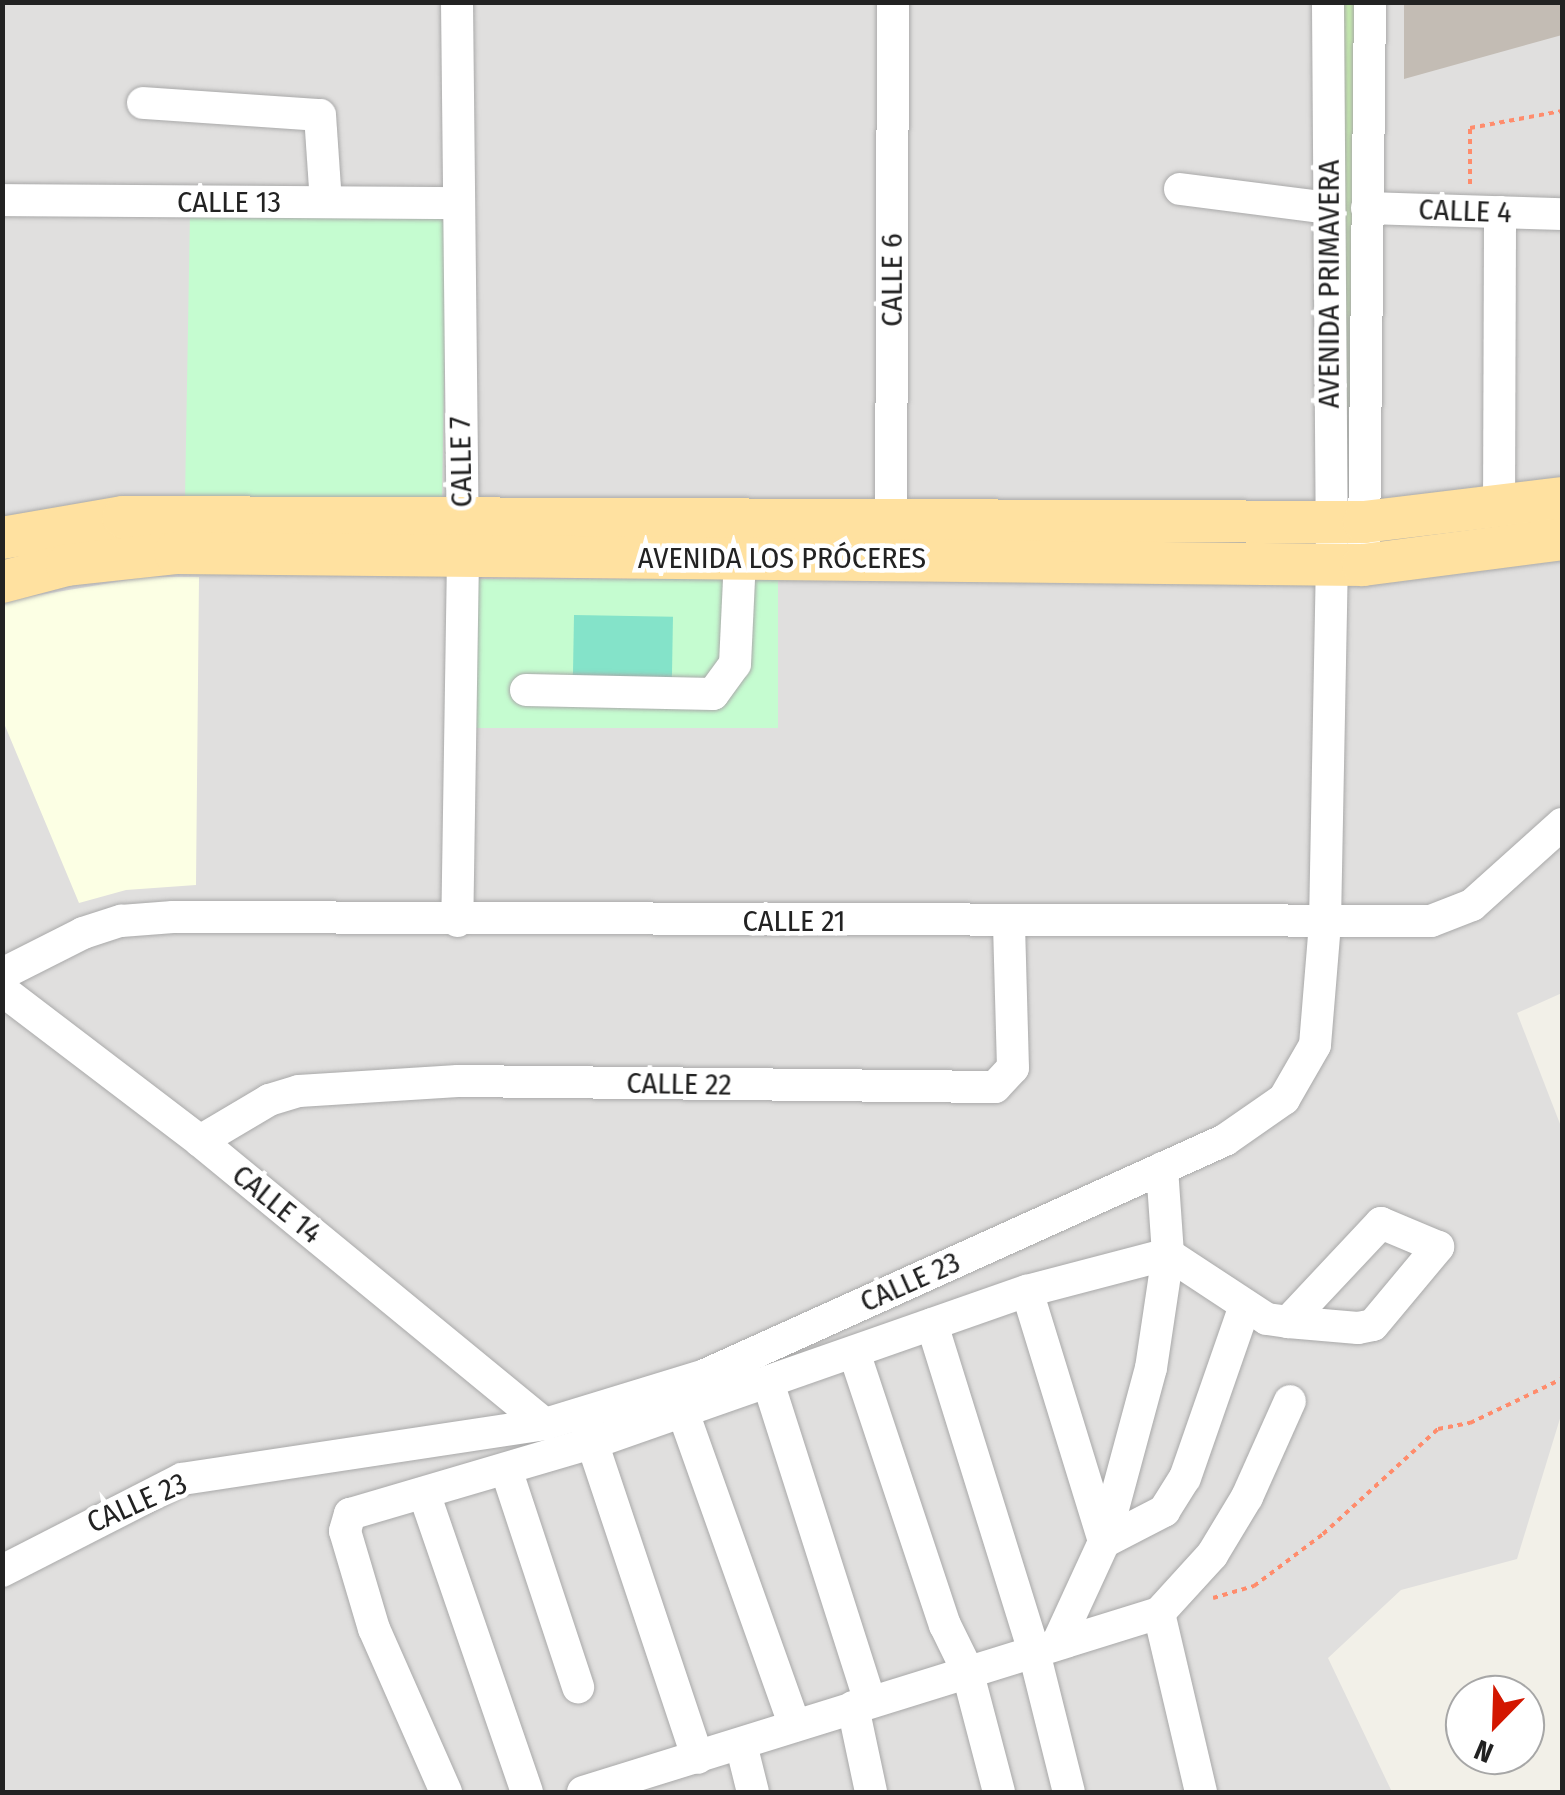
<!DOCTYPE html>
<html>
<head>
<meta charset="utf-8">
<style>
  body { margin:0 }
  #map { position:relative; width:1565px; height:1795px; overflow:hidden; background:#f2f0e8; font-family:"Fira Sans Condensed",sans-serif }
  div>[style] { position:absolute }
  .residential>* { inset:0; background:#e0dfde }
  .education>* { inset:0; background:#fcffe4 }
  .grass>* { inset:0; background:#c5edad; transform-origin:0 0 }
  .park>* { inset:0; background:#c5fcd0; transform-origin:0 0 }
  .pitch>* { inset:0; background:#84e3c9; transform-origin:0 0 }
  .building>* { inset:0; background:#c3bcb4 }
  .path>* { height:4px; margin-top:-2px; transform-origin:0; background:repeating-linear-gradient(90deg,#ff8c6c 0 5px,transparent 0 10px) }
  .roads { filter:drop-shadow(0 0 2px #a9a9a9) drop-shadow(0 0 2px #a9a9a9) }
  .minor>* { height:32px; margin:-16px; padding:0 16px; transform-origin:16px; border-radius:16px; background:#fff }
  .major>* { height:42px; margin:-21px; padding:0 21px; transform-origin:21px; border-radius:21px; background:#ffe1a0 }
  span { translate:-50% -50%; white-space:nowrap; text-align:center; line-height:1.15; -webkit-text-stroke:9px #fff; paint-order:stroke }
  .street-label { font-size:30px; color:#222 }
  .frame { position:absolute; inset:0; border:5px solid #222; pointer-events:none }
  .north { position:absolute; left:1445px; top:1675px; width:100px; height:100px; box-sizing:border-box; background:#fff; border:2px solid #a7a7a7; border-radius:50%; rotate:203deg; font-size:28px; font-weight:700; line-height:40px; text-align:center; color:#222 }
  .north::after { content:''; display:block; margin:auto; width:35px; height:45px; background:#d31700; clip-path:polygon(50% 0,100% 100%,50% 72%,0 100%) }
</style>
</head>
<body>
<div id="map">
  <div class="residential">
    <div style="clip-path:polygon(3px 3px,1562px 3px,1562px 993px,1517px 1013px,1562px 1129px,1562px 1412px,1517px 1559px,1401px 1590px,1328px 1658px,1392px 1792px,3px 1792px)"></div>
  </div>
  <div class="education">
    <div style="clip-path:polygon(146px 577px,199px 577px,196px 885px,126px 890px,79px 903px,3px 721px,3px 601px)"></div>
  </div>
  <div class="grass">
    <div style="left:1358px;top:2px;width:492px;height:17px;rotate:90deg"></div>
  </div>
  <div class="park">
    <div style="left:190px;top:213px;width:257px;height:292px;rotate:1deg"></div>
    <div style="left:472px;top:579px;width:306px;height:149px"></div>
  </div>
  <div class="pitch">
    <div style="left:574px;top:615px;width:99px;height:67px;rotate:1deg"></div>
  </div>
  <div class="building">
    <div style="clip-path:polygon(1404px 2px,1562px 2px,1562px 35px,1404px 79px)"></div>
  </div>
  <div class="path">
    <div style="left:1470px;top:184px;width:56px;rotate:-90deg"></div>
    <div style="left:1470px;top:128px;width:94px;rotate:-10.5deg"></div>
    <div style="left:1213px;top:1598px;width:43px;rotate:-16.3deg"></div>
    <div style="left:1254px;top:1586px;width:86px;rotate:-37deg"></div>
    <div style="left:1323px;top:1534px;width:156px;rotate:-42.4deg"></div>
    <div style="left:1438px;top:1429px;width:33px;rotate:-11deg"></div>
    <div style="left:1470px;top:1423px;width:102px;rotate:-25.6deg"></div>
  </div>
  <div class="roads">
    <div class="minor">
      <div style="left:457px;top:2px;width:555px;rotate:89.38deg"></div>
      <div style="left:463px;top:557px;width:364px;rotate:90.9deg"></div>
      <div style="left:143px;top:103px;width:177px;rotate:3.9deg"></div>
      <div style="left:320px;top:115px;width:87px;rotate:86.1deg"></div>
      <div style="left:1180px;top:189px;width:149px;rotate:7.3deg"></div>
      <div style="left:2px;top:200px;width:454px;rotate:0.4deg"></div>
      <div style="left:1367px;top:208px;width:195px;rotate:1.8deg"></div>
      <div style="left:1499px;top:510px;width:298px;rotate:-89.8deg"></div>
      <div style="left:891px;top:543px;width:541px;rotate:-89.79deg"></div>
      <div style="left:1364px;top:545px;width:543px;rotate:-89.37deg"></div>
      <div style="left:526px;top:690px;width:187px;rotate:1.2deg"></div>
      <div style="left:713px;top:694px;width:37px;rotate:-54deg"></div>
      <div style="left:735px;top:664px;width:107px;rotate:-87.3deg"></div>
      <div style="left:2px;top:974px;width:91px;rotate:-26.8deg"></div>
      <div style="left:83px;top:933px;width:40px;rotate:-18deg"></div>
      <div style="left:121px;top:921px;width:52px;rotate:-4.4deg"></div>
      <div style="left:173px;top:917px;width:1258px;rotate:0.18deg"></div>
      <div style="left:1431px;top:921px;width:44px;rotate:-21.3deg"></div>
      <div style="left:1472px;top:905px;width:121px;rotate:-42deg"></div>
      <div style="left:2px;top:990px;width:249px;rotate:37.3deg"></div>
      <div style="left:200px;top:1141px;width:446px;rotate:39.4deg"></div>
      <div style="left:200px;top:1141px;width:80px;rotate:-30.7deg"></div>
      <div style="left:269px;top:1100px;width:31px;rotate:-17deg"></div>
      <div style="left:299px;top:1091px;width:159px;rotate:-3.6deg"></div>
      <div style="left:458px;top:1081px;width:537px;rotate:0.64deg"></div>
      <div style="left:995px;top:1087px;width:26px;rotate:-47deg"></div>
      <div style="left:1013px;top:1068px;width:147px;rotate:-91.6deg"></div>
      <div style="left:1027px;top:1291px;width:263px;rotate:72.9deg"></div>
      <div style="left:1104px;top:1542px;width:68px;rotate:-27.3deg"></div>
      <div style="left:1164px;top:1511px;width:39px;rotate:-58deg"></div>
      <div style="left:1185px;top:1478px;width:179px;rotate:-70.8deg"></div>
      <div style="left:932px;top:1324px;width:339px;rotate:72.7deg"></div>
      <div style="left:1033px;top:1648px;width:148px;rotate:76deg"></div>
      <div style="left:854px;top:1352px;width:288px;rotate:71.6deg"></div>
      <div style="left:945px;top:1625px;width:50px;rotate:63.9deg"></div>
      <div style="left:967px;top:1670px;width:126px;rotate:75.3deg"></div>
      <div style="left:768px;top:1382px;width:336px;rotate:72.3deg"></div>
      <div style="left:683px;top:1412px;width:333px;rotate:70.4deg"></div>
      <div style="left:586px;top:1424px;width:352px;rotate:71.5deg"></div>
      <div style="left:506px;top:1469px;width:230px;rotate:71.7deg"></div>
      <div style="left:424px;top:1493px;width:316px;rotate:71deg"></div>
      <div style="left:2px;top:1571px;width:202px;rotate:-27.1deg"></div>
      <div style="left:182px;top:1479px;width:367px;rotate:-8.6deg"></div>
      <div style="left:545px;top:1424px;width:167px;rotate:-17deg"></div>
      <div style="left:705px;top:1375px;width:571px;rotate:-24.32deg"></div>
      <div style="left:1225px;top:1140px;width:72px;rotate:-34.8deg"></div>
      <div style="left:1284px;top:1099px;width:62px;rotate:-60.1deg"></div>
      <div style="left:1315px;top:1045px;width:122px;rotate:-85.3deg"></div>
      <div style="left:1325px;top:923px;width:358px;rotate:-88.9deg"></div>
      <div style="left:1332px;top:565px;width:563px;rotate:-90.41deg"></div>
      <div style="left:1159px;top:1613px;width:184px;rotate:76.8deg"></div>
      <div style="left:1058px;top:1642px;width:110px;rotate:-65.3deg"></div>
      <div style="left:1104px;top:1542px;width:180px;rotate:-74.9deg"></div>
      <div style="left:1151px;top:1368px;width:115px;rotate:-81.5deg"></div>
      <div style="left:1168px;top:1254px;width:86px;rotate:-94deg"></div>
      <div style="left:853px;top:1707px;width:87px;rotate:78deg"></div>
      <div style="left:741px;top:1744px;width:49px;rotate:76deg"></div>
      <div style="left:446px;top:1792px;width:178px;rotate:-113.8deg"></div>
      <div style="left:374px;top:1629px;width:102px;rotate:-106.5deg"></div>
      <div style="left:345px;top:1531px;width:18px;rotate:-74deg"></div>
      <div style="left:350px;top:1514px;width:252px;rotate:-16.4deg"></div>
      <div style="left:592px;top:1443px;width:461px;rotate:-19.3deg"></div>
      <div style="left:1027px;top:1291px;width:146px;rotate:-14.7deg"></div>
      <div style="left:1168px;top:1254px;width:118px;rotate:33.3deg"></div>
      <div style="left:1267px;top:1319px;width:21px;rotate:8deg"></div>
      <div style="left:1288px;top:1322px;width:70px;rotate:4.9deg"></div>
      <div style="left:1358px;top:1328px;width:15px;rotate:-11deg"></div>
      <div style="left:1373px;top:1325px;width:102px;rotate:-50.2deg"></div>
      <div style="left:1438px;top:1247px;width:62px;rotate:-157.2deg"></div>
      <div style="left:1381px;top:1223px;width:136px;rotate:133.2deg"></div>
      <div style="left:583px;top:1792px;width:603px;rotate:-17.26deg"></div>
      <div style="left:1159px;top:1613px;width:79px;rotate:-47.6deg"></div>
      <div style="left:1212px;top:1555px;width:68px;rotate:-58.9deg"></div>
      <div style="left:1247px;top:1497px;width:105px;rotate:-65.9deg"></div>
    </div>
    <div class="major">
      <div style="left:2px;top:538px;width:123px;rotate:-9.8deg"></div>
      <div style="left:123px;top:517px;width:1241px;rotate:0.23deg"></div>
      <div style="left:1364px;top:522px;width:199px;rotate:-6.9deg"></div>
      <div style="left:2px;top:582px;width:67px;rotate:-14.7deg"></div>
      <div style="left:67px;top:565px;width:109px;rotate:-6.3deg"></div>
      <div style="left:175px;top:553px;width:1188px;rotate:0.58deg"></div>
      <div style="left:1363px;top:565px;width:201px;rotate:-7.4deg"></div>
    </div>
  </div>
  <div class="street-label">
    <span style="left:229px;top:202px">CALLE 13</span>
    <span style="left:1465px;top:211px;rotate:2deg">CALLE 4</span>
    <span style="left:892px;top:280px;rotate:-90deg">CALLE 6</span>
    <span style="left:1329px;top:284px;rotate:-90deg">AVENIDA PRIMAVERA</span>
    <span style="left:461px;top:462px;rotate:-91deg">CALLE 7</span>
    <span style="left:782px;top:558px">AVENIDA LOS PRÓCERES</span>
    <span style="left:794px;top:921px">CALLE 21</span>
    <span style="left:679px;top:1084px;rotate:1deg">CALLE 22</span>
    <span style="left:277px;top:1204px;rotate:39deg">CALLE 14</span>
    <span style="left:910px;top:1282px;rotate:-24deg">CALLE 23</span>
    <span style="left:137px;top:1503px;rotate:-24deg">CALLE 23</span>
  </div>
  <div class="frame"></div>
  <div class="north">N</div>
</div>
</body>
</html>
